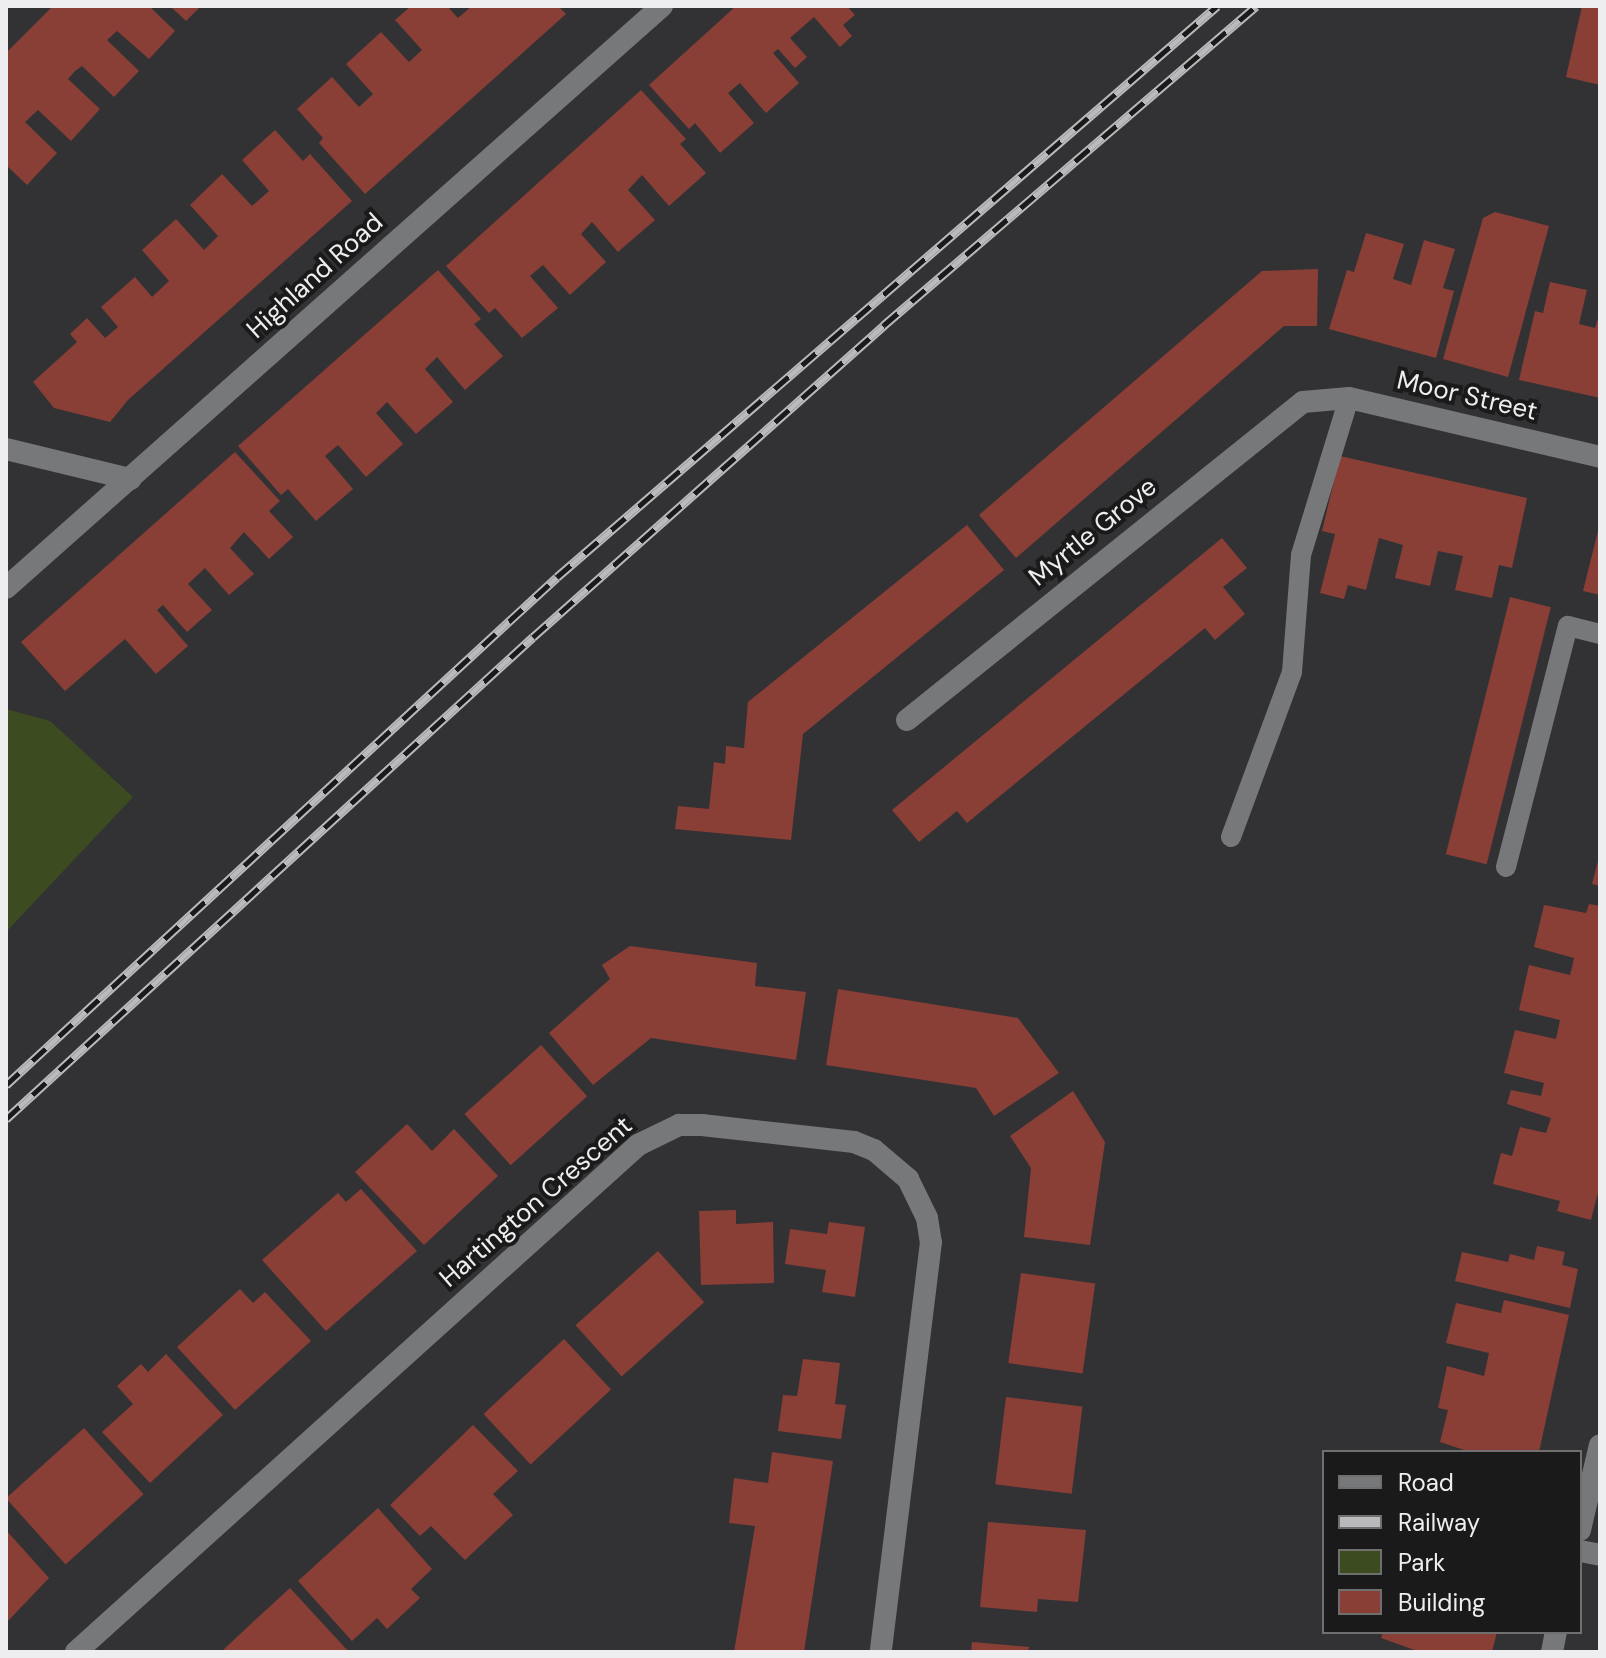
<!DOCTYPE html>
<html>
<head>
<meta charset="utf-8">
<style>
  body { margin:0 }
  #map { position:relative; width:1606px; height:1658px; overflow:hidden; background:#323235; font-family:"DM Sans",sans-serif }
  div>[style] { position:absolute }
  .green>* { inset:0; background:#3c4c20 }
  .building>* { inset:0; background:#893e36; transform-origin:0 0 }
  .service>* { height:20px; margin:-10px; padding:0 10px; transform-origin:10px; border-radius:10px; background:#77787a }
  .minor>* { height:22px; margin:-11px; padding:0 11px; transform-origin:11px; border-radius:11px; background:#77787a }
  .rail>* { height:9px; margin-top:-4.5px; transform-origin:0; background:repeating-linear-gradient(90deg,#1a1a1b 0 18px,#bababd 0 36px); box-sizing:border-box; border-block:2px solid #bababd }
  span { translate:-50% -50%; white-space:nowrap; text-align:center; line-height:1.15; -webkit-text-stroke:8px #1a1a1b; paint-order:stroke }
  .street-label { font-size:26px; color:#eeeef0 }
  .frame { position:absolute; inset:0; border:8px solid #eeeef0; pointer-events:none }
  .legend { position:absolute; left:1322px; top:1450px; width:260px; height:184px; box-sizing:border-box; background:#1a1a1b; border:2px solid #6f6f70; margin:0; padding:10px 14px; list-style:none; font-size:24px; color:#eeeef0 }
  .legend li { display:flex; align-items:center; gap:16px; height:40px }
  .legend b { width:40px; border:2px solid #6f6f70 }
</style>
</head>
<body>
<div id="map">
  <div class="green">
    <div style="clip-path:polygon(6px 709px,50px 721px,133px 797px,6px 932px)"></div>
  </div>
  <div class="building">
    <div style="clip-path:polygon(53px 6px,149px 6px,175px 31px,149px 59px,117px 31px,107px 40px,139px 71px,114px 97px,82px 66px,75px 71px,68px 79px,100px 109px,71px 141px,38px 110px,25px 122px,57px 153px,27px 185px,6px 165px,6px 53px)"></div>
    <div style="clip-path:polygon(170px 6px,201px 6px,186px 21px)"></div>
    <div style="clip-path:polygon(411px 6px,447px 6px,458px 18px,472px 6px,558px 6px,566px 14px,365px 194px,319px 143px,323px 138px,297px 109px,332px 77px,359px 107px,373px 94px,346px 64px,381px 32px,409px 62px,422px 50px,395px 20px)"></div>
    <div style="clip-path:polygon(736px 6px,847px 6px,855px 15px,843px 25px,852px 36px,840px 47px,814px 17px,790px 38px,807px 57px,795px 68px,778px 49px,773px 53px,799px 83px,766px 113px,740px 83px,728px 93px,754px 123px,720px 153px,695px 123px,689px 129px,649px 85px)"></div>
    <div style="clip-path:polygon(1582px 6px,1600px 6px,1600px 85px,1566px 77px)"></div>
    <div style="clip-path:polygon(641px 90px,686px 139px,680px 144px,706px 173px,669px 206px,642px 175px,628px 190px,655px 220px,618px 252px,592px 222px,581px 234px,606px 262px,570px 295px,543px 265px,537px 270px,530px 276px,558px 308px,522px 338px,495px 308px,489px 313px,446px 266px)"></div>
    <div style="clip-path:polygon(275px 130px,303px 161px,310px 154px,352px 201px,128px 400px,110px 422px,54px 408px,33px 382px,77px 342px,70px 334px,87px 318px,105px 338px,118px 327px,101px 307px,135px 277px,152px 297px,169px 281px,142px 250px,176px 219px,204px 250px,218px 236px,190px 205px,222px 174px,252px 206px,269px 191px,242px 160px)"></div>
    <div style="clip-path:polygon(1495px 212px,1549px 226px,1508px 377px,1443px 359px,1483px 218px)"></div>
    <div style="clip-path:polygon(1366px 233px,1404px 244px,1393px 279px,1411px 285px,1424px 240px,1455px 249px,1443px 288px,1454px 291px,1436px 358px,1329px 329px,1347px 270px,1354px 272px)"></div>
    <div style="clip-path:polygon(1318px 269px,1317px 326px,1284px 326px,1016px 558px,979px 515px,1262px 271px)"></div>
    <div style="clip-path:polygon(438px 270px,481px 319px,474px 324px,503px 356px,465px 390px,437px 357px,425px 369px,453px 402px,416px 434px,387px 402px,376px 413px,403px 444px,366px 477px,338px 445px,325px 456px,353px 489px,316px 521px,288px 489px,281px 495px,238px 446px)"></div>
    <div style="clip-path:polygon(1550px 282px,1587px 290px,1579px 324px,1595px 328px,1600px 312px,1600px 398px,1519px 380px,1535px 311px,1543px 313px)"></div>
    <div style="clip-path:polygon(235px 452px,280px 501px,269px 511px,293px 537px,269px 559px,244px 532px,230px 548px,254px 574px,229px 595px,205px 568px,188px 584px,212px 610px,187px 632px,163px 605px,157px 610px,188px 646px,156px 674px,125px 639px,65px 691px,21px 642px)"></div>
    <div style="clip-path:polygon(1340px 456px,1527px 498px,1512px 568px,1499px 565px,1492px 598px,1455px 590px,1463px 556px,1438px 551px,1430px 586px,1395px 578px,1403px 545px,1379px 538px,1366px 590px,1348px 585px,1344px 599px,1320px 593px,1335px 534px,1322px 531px)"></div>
    <div style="clip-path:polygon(967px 525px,1004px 570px,803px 734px,791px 840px,675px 829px,678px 806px,709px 809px,714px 762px,725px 764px,726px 746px,744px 748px,748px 702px)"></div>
    <div style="clip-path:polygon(1599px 527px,1600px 527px,1600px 595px,1583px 591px)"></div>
    <div style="clip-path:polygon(1222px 538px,1247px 568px,1223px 587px,1245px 614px,1215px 640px,1205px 628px,967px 823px,957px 811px,919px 842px,892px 810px)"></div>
    <div style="left:1510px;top:597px;width:42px;height:265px;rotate:14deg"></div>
    <div style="clip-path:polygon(1600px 853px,1600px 886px,1592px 884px)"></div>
    <div style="clip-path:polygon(1589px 904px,1600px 906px,1600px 1185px,1591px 1220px,1557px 1211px,1560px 1201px,1493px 1184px,1501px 1153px,1512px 1156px,1520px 1127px,1546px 1133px,1551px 1118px,1507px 1104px,1511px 1090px,1541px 1096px,1544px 1083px,1504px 1073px,1515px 1030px,1556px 1039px,1560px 1020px,1519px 1010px,1529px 965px,1570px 975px,1572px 967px,1574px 958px,1534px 947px,1544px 905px,1586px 913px)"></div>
    <div style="clip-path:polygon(630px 946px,757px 963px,755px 986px,806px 992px,796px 1060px,651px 1038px,593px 1085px,549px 1033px,610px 979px,602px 965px)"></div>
    <div style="clip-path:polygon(838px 989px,1018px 1018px,1059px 1073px,994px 1116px,976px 1088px,826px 1065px)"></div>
    <div style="left:541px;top:1045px;width:69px;height:103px;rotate:48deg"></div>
    <div style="clip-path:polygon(1073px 1091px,1105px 1142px,1090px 1245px,1024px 1237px,1031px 1168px,1010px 1136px)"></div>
    <div style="clip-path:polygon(407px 1124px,432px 1151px,454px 1129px,498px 1176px,424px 1245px,355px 1172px)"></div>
    <div style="clip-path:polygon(361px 1189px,417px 1251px,326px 1331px,262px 1260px,338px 1193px,346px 1202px)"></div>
    <div style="clip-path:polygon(736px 1210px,736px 1224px,773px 1222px,774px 1283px,701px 1285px,699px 1211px)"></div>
    <div style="clip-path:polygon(829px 1222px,865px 1227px,855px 1297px,822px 1292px,826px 1270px,785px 1264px,790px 1229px,827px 1234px)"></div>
    <div style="clip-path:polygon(1537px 1246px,1565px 1252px,1562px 1265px,1578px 1269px,1570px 1308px,1455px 1281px,1462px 1252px,1508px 1262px,1510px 1254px,1534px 1260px)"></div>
    <div style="left:658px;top:1251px;width:69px;height:111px;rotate:48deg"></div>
    <div style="left:1021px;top:1273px;width:75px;height:91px;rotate:8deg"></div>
    <div style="clip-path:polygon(240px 1289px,253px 1303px,265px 1292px,311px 1341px,235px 1410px,177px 1347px)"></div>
    <div style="clip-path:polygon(1504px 1300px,1569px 1315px,1539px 1452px,1470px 1452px,1440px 1442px,1448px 1410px,1438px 1408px,1447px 1366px,1484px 1376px,1489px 1353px,1446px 1343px,1456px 1303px,1501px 1313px)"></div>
    <div style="left:564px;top:1339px;width:69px;height:110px;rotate:47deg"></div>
    <div style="clip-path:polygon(166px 1354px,223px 1415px,150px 1483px,102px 1432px,133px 1404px,117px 1386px,141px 1364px,148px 1372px)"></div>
    <div style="clip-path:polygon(803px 1359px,840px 1363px,835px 1404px,846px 1405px,841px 1439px,778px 1431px,783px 1395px,797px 1396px)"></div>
    <div style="left:1006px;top:1397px;width:77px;height:88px;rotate:7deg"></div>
    <div style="clip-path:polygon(473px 1425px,518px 1471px,493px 1494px,513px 1515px,465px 1560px,431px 1526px,420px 1536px,390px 1505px)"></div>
    <div style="left:84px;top:1428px;width:89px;height:105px;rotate:48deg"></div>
    <div style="clip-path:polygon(772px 1452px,833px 1461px,804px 1652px,734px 1652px,755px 1526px,729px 1523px,734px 1478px,768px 1483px)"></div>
    <div style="clip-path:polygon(378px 1508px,432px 1569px,411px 1589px,420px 1598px,387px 1629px,377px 1618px,352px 1641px,298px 1581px)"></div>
    <div style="clip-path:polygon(988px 1522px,1086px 1530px,1078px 1602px,1038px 1599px,1037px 1612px,980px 1607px)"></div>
    <div style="clip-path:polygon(6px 1530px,49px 1578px,6px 1623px)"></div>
    <div style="clip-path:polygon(290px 1588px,349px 1652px,221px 1652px,254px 1621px)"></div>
    <div style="clip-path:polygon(1383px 1632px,1497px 1632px,1492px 1652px,1420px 1652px,1381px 1638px)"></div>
    <div style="clip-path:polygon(972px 1642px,1029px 1647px,1028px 1652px,971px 1652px)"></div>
  </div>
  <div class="service">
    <div style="left:1231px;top:837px;width:176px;rotate:-69.7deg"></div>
    <div style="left:1292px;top:672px;width:117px;rotate:-85.6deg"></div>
    <div style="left:1301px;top:555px;width:164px;rotate:-73deg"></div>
    <div style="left:1506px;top:867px;width:249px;rotate:-75.6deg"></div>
    <div style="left:1568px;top:626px;width:33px;rotate:14deg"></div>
  </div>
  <div class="minor">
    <div style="left:6px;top:449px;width:128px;rotate:13.6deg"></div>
    <div style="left:6px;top:588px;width:877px;rotate:-41.58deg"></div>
    <div style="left:907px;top:720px;width:508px;rotate:-38.77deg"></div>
    <div style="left:1303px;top:402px;width:46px;rotate:-5deg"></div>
    <div style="left:1349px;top:398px;width:258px;rotate:13.2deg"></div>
    <div style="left:1580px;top:1530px;width:87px;rotate:-76.8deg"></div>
    <div style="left:1580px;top:1551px;width:20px;rotate:11deg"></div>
    <div style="left:76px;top:1652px;width:757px;rotate:-42.05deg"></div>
    <div style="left:638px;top:1145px;width:46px;rotate:-26deg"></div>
    <div style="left:679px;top:1125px;width:23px"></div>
    <div style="left:702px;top:1125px;width:153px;rotate:6.4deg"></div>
    <div style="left:854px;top:1142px;width:22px;rotate:22deg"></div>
    <div style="left:874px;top:1150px;width:45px;rotate:40.5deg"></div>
    <div style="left:908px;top:1179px;width:43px;rotate:64deg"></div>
    <div style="left:927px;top:1218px;width:24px;rotate:81deg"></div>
    <div style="left:931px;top:1242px;width:413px;rotate:97deg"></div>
    <div style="left:1552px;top:1652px;width:20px;rotate:-79deg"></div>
  </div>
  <div class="rail">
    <div style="left:6px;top:1085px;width:749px;rotate:-42.67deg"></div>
    <div style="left:557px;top:577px;width:873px;rotate:-40.86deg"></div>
    <div style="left:6px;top:1119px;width:714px;rotate:-42.45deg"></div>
    <div style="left:533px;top:637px;width:470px;rotate:-41.6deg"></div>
    <div style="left:884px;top:325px;width:490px;rotate:-40.6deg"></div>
  </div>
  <div class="street-label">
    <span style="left:315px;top:276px;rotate:-42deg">Highland Road</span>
    <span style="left:1467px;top:396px;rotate:13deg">Moor Street</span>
    <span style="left:1093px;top:532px;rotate:-39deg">Myrtle Grove</span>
    <span style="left:536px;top:1202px;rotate:-41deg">Hartington Crescent</span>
  </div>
  <div class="frame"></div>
  <ul class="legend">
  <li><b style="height:10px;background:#77787a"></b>Road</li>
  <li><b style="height:10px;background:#bababd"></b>Railway</li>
  <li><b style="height:22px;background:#3c4c20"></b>Park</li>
  <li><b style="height:22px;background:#893e36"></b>Building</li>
  </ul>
</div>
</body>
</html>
